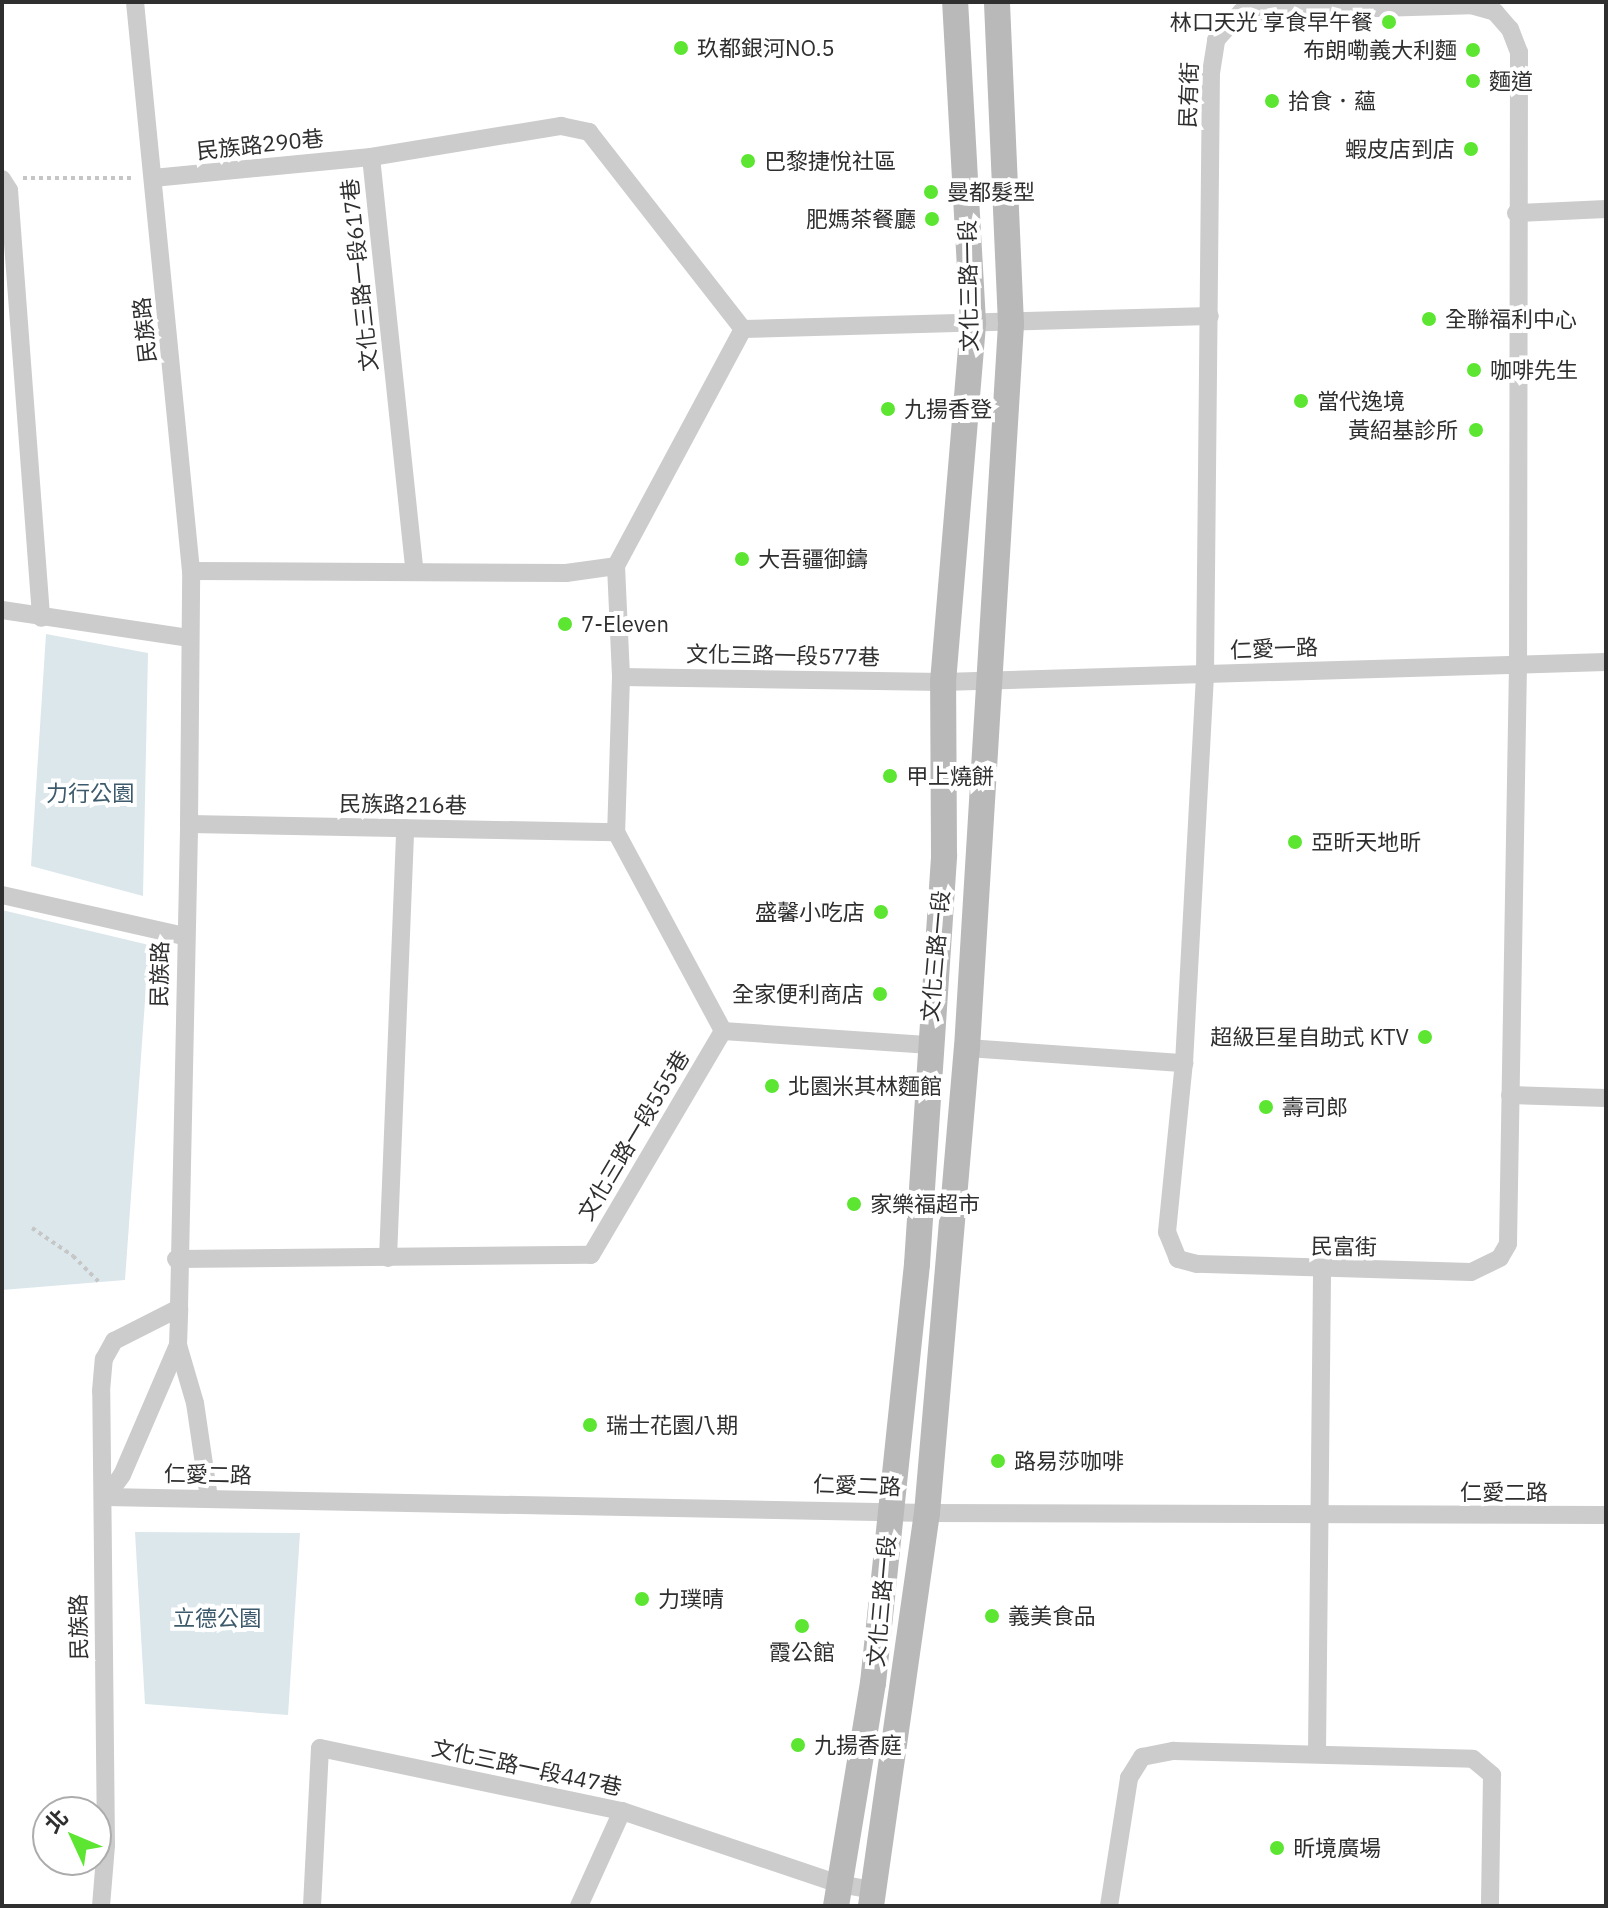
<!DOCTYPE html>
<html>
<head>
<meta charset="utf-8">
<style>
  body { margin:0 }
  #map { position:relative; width:1608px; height:1908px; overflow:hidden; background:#fff; font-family:"IBM Plex Sans","Noto Sans TC",sans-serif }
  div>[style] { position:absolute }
  .green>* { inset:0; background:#dce7ec }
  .path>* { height:4px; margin-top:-2px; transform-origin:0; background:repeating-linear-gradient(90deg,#c6c6c6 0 4px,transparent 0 8px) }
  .street>* { height:18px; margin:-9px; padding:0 9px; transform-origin:9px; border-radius:9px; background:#ccc }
  .secondary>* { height:26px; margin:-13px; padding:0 13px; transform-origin:13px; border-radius:13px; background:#b9b9b9 }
  .dots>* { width:22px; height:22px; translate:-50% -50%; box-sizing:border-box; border:4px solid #fff; border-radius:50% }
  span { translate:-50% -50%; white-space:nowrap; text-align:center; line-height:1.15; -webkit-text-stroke:8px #fff; paint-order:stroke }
  .poi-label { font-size:22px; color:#2f2f2f }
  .right { translate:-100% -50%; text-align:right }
  .left { translate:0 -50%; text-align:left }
  .street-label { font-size:22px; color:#2f2f2f }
  .park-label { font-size:22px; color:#3c5a6b }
  .frame { position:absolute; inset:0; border:4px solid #2f2f2f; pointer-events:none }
  .north { position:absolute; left:32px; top:1796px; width:80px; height:80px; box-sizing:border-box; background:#fff; border:2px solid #acacac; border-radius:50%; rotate:314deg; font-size:22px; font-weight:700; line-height:32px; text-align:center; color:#2f2f2f }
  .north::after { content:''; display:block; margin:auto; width:28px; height:36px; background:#5ce531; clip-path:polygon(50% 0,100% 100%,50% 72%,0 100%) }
</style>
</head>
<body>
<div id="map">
  <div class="green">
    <div style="clip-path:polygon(46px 634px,148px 653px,143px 896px,31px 866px)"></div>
    <div style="clip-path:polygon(2px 910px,149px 945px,125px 1280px,2px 1290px)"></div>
    <div style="clip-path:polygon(135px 1532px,300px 1533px,288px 1715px,145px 1704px)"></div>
  </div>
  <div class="path">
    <div style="left:23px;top:178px;width:112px"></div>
    <div style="left:32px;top:1228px;width:50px;rotate:34.3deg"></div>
    <div style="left:73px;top:1256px;width:37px;rotate:45deg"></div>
  </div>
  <div class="street">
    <div style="left:1471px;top:5px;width:25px;rotate:16deg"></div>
    <div style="left:1495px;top:12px;width:23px;rotate:49deg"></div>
    <div style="left:1510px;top:29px;width:25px;rotate:69deg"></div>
    <div style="left:1519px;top:52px;width:613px;rotate:90.09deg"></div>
    <div style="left:1518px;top:665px;width:579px;rotate:90.99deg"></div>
    <div style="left:1508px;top:1244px;width:16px;rotate:120deg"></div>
    <div style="left:1500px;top:1258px;width:32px;rotate:154deg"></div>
    <div style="left:1471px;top:1272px;width:274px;rotate:-178.3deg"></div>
    <div style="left:1197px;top:1264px;width:20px;rotate:-165deg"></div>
    <div style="left:1178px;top:1259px;width:29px;rotate:-112deg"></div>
    <div style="left:1167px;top:1232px;width:170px;rotate:-84.3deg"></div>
    <div style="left:1184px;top:1063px;width:390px;rotate:-86.9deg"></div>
    <div style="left:1205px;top:674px;width:601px;rotate:-89.43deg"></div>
    <div style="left:1211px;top:73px;width:33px;rotate:-81deg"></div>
    <div style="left:1216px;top:40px;width:38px;rotate:-48deg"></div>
    <div style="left:1241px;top:12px;width:230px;rotate:-1.7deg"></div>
    <div style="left:371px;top:157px;width:414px;rotate:84deg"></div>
    <div style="left:153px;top:178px;width:219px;rotate:-5.5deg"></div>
    <div style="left:371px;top:157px;width:193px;rotate:-9.3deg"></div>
    <div style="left:561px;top:126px;width:29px;rotate:12deg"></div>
    <div style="left:589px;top:132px;width:250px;rotate:52deg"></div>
    <div style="left:743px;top:329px;width:269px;rotate:118.2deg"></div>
    <div style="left:2px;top:179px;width:13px;rotate:58deg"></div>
    <div style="left:9px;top:190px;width:429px;rotate:85.7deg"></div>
    <div style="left:1516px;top:213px;width:90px;rotate:-2.5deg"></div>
    <div style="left:743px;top:329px;width:467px;rotate:-1.6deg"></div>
    <div style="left:616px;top:566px;width:111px;rotate:87.4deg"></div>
    <div style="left:621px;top:677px;width:155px;rotate:91.8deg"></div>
    <div style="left:191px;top:571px;width:375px;rotate:0.3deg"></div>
    <div style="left:566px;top:573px;width:50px;rotate:-8deg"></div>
    <div style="left:2px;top:610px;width:190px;rotate:8.5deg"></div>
    <div style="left:621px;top:677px;width:322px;rotate:0.9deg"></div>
    <div style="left:943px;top:682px;width:663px;rotate:-1.73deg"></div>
    <div style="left:189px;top:824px;width:427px;rotate:1.1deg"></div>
    <div style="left:616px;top:832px;width:226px;rotate:61.7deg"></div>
    <div style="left:2px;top:895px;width:187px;rotate:12.7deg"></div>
    <div style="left:967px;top:1048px;width:218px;rotate:4deg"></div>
    <div style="left:1510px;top:1095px;width:96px;rotate:1.8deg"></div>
    <div style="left:388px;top:1258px;width:430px;rotate:-87.7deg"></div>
    <div style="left:176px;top:1259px;width:415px;rotate:-0.6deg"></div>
    <div style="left:591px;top:1255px;width:260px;rotate:-59.5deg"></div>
    <div style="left:723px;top:1031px;width:204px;rotate:3.9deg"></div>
    <div style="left:178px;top:1345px;width:60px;rotate:73.7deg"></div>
    <div style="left:195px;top:1403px;width:96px;rotate:81.6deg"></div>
    <div style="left:106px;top:1497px;width:821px;rotate:1.12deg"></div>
    <div style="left:927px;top:1513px;width:679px;rotate:0.17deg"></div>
    <div style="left:106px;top:1497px;width:27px;rotate:-54deg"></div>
    <div style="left:122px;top:1475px;width:142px;rotate:-66.7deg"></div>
    <div style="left:178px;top:1345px;width:37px;rotate:-88deg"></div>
    <div style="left:1317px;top:1753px;width:483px;rotate:-89.4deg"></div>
    <div style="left:101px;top:1906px;width:61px;rotate:-85.3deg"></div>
    <div style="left:106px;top:1845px;width:454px;rotate:-90.6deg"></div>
    <div style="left:101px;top:1391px;width:32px;rotate:-85deg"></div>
    <div style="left:104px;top:1359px;width:21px;rotate:-61deg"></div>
    <div style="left:114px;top:1341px;width:73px;rotate:-26.9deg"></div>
    <div style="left:179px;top:1308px;width:484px;rotate:-88.8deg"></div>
    <div style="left:189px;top:824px;width:253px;rotate:-89.5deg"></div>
    <div style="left:191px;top:571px;width:572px;rotate:-95.62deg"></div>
    <div style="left:312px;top:1906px;width:158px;rotate:-87.1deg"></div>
    <div style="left:320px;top:1748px;width:309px;rotate:11.8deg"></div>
    <div style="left:622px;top:1811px;width:229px;rotate:18.6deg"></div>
    <div style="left:839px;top:1884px;width:36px;rotate:10deg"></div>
    <div style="left:579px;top:1906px;width:104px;rotate:-65.6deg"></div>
    <div style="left:1109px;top:1906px;width:130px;rotate:-81.1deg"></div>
    <div style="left:1129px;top:1778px;width:25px;rotate:-58deg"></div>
    <div style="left:1142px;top:1757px;width:33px;rotate:-11deg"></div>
    <div style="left:1174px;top:1751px;width:299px;rotate:1.5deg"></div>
    <div style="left:1473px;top:1759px;width:25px;rotate:40deg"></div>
    <div style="left:1492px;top:1775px;width:131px;rotate:90.9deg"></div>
  </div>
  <div class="secondary">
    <div style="left:836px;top:1906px;width:226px;rotate:-80.6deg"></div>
    <div style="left:873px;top:1683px;width:421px;rotate:-84deg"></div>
    <div style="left:917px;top:1264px;width:410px;rotate:-86.2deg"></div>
    <div style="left:944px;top:855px;width:173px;rotate:-90.3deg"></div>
    <div style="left:943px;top:682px;width:361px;rotate:-85.2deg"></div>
    <div style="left:973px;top:322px;width:321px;rotate:-93.2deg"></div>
    <div style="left:871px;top:1906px;width:397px;rotate:-81.9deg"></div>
    <div style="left:927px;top:1513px;width:467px;rotate:-85.1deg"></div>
    <div style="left:967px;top:1048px;width:725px;rotate:-86.52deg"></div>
    <div style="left:1011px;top:324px;width:322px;rotate:-92.5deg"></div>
  </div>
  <div class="dots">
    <div style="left:1389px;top:22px;background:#5ce531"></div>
    <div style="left:681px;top:48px;background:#5ce531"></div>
    <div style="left:1473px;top:50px;background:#5ce531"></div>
    <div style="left:1473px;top:81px;background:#5ce531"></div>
    <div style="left:1272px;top:101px;background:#5ce531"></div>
    <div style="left:1471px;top:149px;background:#5ce531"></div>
    <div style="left:748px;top:161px;background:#5ce531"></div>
    <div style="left:931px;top:192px;background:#5ce531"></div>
    <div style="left:932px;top:219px;background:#5ce531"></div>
    <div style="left:1429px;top:319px;background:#5ce531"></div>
    <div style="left:1474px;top:370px;background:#5ce531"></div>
    <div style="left:1301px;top:401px;background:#5ce531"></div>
    <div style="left:888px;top:409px;background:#5ce531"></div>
    <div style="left:1476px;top:430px;background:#5ce531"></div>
    <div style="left:742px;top:559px;background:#5ce531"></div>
    <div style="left:565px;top:624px;background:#5ce531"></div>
    <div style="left:890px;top:776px;background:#5ce531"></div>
    <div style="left:1295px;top:842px;background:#5ce531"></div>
    <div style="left:881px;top:912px;background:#5ce531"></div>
    <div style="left:880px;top:994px;background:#5ce531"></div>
    <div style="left:1425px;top:1037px;background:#5ce531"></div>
    <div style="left:772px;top:1086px;background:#5ce531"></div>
    <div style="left:1266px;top:1107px;background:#5ce531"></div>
    <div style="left:854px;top:1204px;background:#5ce531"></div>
    <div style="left:590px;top:1425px;background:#5ce531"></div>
    <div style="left:998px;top:1461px;background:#5ce531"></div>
    <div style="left:642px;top:1599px;background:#5ce531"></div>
    <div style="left:992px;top:1616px;background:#5ce531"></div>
    <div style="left:802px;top:1626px;background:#5ce531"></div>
    <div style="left:798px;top:1745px;background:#5ce531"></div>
    <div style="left:1277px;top:1848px;background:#5ce531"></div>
  </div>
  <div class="poi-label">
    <span class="right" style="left:1373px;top:22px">林口天光 享食早午餐</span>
    <span class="left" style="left:697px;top:48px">玖都銀河NO.5</span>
    <span class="right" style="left:1457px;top:50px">布朗嘞義大利麵</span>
    <span class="left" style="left:1489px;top:81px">麵道</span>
    <span class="left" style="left:1288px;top:101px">拾食．蘊</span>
    <span class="right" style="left:1455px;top:149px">蝦皮店到店</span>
    <span class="left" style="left:764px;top:161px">巴黎捷悅社區</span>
    <span class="left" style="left:947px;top:192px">曼都髮型</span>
    <span class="right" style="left:916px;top:219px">肥媽茶餐廳</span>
    <span class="left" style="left:1445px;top:319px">全聯福利中心</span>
    <span class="left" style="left:1490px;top:370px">咖啡先生</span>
    <span class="left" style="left:1317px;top:401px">當代逸境</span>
    <span class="left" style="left:904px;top:409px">九揚香登</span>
    <span class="right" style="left:1458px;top:430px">黃紹基診所</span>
    <span class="left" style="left:758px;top:559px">大吾疆御鑄</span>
    <span class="left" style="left:581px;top:624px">7-Eleven</span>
    <span class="left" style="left:906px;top:776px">甲上燒餅</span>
    <span class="left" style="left:1311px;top:842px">亞昕天地昕</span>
    <span class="right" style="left:865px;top:912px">盛馨小吃店</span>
    <span class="right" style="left:864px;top:994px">全家便利商店</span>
    <span class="right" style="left:1409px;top:1037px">超級巨星自助式 KTV</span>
    <span class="left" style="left:788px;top:1086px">北園米其林麵館</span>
    <span class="left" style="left:1282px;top:1107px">壽司郎</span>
    <span class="left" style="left:870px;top:1204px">家樂福超市</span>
    <span class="left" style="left:606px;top:1425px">瑞士花園八期</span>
    <span class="left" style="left:1014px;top:1461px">路易莎咖啡</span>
    <span class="left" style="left:658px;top:1599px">力璞晴</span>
    <span class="left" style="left:1008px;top:1616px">義美食品</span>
    <span style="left:802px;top:1652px">霞公館</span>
    <span class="left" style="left:814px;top:1745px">九揚香庭</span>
    <span class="left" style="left:1293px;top:1848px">昕境廣場</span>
  </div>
  <div class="street-label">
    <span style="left:1188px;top:95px;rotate:-88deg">民有街</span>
    <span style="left:260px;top:144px;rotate:-6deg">民族路290巷</span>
    <span style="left:359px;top:275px;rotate:-96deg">文化三路一段617巷</span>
    <span style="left:968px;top:286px;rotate:-91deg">文化三路一段</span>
    <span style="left:144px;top:330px;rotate:-96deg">民族路</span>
    <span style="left:1274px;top:648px;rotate:-2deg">仁愛一路</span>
    <span style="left:783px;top:655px;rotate:1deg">文化三路一段577巷</span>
    <span style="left:403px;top:804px;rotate:1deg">民族路216巷</span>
    <span style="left:935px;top:956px;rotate:-85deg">文化三路一段</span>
    <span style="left:159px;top:974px;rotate:-89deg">民族路</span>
    <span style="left:633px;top:1135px;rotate:-59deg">文化三路一段555巷</span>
    <span style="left:1344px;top:1246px;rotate:1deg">民富街</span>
    <span style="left:208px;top:1474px;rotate:1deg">仁愛二路</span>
    <span style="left:857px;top:1485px;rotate:2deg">仁愛二路</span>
    <span style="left:1504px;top:1492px">仁愛二路</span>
    <span style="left:881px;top:1601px;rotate:-85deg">文化三路一段</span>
    <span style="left:78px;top:1627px;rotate:-91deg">民族路</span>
    <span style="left:527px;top:1767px;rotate:12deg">文化三路一段447巷</span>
  </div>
  <div class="park-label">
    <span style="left:90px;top:793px">力行公園</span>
    <span style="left:217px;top:1618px">立德公園</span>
  </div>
  <div class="frame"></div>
  <div class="north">北</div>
</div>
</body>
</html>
